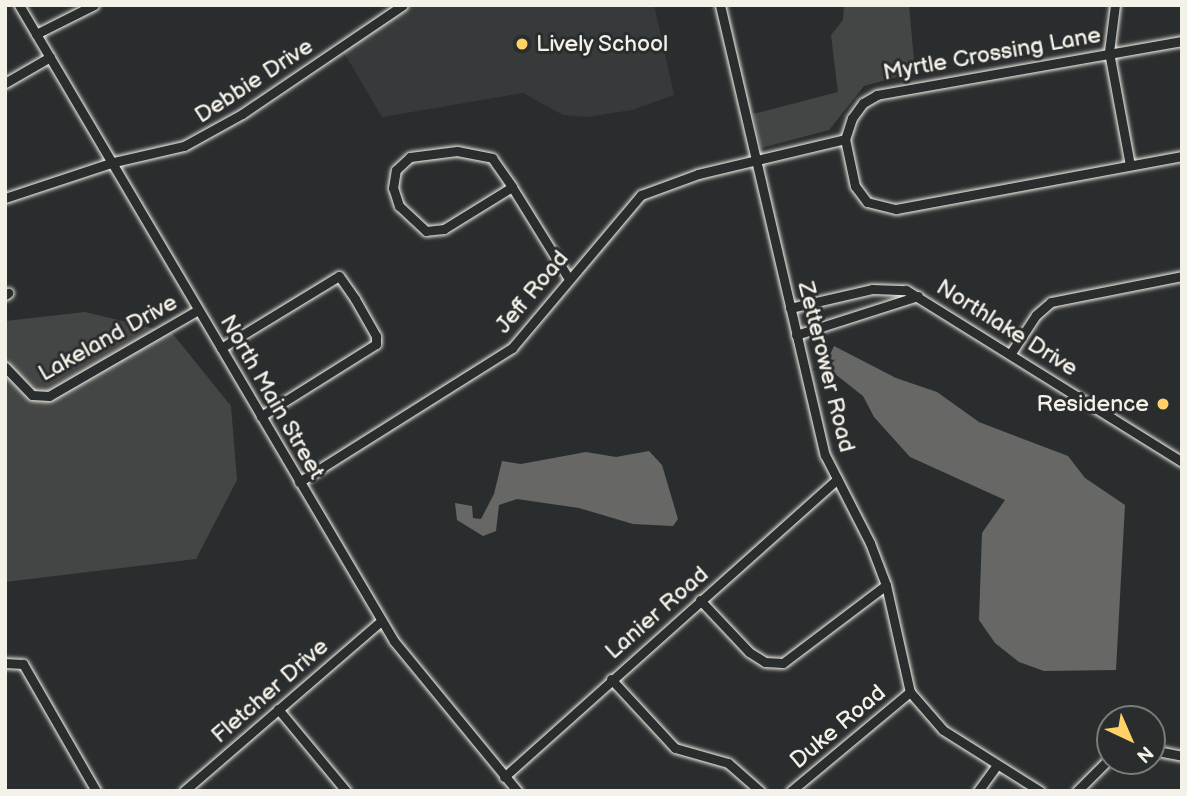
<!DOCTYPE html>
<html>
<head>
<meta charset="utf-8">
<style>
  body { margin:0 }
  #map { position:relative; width:1187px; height:796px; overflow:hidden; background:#2a2d2e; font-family:"Balsamiq Sans",sans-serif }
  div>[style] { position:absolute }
  .built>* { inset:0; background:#373a3a }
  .green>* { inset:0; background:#444645 }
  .water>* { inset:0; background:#676866 }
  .roads { filter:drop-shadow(0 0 2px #f4f1e8) drop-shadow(0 0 2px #f4f1e8) }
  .minor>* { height:9px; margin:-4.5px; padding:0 4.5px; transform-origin:4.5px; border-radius:4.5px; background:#2a2d2e }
  .dots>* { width:19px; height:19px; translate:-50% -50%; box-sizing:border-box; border:4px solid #2a2d2e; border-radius:50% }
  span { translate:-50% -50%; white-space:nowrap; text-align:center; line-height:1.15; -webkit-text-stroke:6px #2a2d2e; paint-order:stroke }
  .poi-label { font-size:23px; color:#f4f1e8 }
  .left { translate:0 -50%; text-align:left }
  .right { translate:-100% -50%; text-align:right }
  .street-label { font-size:23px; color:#f4f1e8 }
  .frame { position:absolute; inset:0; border:7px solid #f4f1e8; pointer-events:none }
  .north { position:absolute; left:1096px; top:705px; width:70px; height:70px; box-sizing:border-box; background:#2a2d2e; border:2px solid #7b7b78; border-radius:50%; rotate:136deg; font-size:19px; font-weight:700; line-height:28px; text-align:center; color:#f4f1e8 }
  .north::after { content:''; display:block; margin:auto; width:24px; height:32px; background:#ffd166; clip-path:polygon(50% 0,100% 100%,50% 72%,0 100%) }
</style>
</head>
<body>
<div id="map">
  <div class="built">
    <div style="clip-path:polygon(410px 5px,654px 5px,674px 95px,632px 110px,587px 117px,563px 115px,523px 93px,382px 117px,343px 51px)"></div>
  </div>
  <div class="green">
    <div style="clip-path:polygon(844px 5px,909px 5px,915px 72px,864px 86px,829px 130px,761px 148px,753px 114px,838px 92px,831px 35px,843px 20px)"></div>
    <div style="clip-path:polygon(85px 312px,172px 333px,231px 406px,237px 480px,196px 559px,5px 582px,5px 321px)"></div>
  </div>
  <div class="water">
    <div style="clip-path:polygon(834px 346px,896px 378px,937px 392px,979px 422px,1068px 456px,1085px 478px,1125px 505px,1116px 670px,1044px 671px,1019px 662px,995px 643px,979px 620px,982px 533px,1005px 500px,910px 457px,874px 417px,863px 396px,825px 366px)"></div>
    <div style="clip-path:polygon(649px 451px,662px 465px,678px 519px,673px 526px,633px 524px,579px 508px,517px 499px,499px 505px,496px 531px,483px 536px,457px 520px,455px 503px,472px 506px,473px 518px,481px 519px,494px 494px,502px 461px,521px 464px,586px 452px,616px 457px)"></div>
  </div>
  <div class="roads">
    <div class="minor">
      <div style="left:19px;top:5px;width:738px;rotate:59.48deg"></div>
      <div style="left:394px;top:641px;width:194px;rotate:50.6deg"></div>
      <div style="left:720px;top:5px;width:462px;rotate:76.9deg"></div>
      <div style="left:825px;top:455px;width:99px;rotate:62.9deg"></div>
      <div style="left:870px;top:543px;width:45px;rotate:69.1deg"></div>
      <div style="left:886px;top:585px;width:110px;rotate:77.4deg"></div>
      <div style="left:910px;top:692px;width:50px;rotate:49deg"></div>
      <div style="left:943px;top:730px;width:115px;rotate:32.2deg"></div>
      <div style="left:1115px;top:5px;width:47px;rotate:97.3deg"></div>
      <div style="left:1109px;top:52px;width:115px;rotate:79.5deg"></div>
      <div style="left:36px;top:34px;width:65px;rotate:-26.6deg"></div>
      <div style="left:1182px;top:41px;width:310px;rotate:170deg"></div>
      <div style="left:877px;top:95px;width:16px;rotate:150deg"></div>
      <div style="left:863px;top:103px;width:19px;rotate:126deg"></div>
      <div style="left:852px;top:118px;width:22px;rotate:108deg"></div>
      <div style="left:845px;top:139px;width:48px;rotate:78deg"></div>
      <div style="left:855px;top:186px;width:20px;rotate:53deg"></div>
      <div style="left:867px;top:202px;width:30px;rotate:14deg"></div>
      <div style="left:896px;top:209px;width:291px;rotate:-10.5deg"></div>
      <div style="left:5px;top:83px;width:52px;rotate:-30deg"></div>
      <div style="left:457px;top:151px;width:36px;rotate:11deg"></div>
      <div style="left:492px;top:158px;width:35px;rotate:55deg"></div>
      <div style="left:512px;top:187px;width:80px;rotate:148.3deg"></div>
      <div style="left:444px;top:229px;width:18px;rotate:174deg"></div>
      <div style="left:426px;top:231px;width:37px;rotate:-137deg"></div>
      <div style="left:399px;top:206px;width:19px;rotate:-108deg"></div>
      <div style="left:393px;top:188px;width:18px;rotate:-81deg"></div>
      <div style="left:396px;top:170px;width:19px;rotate:-43deg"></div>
      <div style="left:410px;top:157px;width:47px;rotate:-7.3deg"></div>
      <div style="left:512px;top:187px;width:108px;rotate:58.2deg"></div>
      <div style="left:5px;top:198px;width:115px;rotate:-18.3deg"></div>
      <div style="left:114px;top:162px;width:72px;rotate:-12.9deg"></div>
      <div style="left:184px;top:146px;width:66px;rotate:-28.9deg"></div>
      <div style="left:242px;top:114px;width:194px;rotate:-34.1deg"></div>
      <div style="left:5px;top:295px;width:4px;rotate:-34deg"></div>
      <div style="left:790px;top:308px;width:84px;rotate:-13deg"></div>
      <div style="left:872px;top:289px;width:34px;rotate:2deg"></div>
      <div style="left:906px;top:290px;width:325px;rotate:31.9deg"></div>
      <div style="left:796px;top:335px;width:128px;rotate:-17.7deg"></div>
      <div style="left:221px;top:348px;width:138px;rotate:-31.4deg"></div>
      <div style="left:339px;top:276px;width:28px;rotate:55deg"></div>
      <div style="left:355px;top:299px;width:43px;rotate:60.4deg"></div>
      <div style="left:376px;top:336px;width:8px;rotate:90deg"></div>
      <div style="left:376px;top:344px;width:136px;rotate:147.9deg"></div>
      <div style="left:1011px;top:353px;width:45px;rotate:-56.7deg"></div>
      <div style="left:1036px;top:315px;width:20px;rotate:-41deg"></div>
      <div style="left:1051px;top:302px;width:134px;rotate:-11.2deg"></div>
      <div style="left:5px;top:367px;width:39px;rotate:46deg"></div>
      <div style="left:32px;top:395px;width:17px;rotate:3deg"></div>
      <div style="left:49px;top:396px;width:172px;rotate:-30deg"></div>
      <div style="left:299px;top:482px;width:252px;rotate:-32.2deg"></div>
      <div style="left:512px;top:348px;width:200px;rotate:-49.9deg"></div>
      <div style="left:641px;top:195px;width:61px;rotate:-20.2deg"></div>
      <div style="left:698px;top:174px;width:151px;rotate:-13.4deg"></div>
      <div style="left:700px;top:600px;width:71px;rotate:46.7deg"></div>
      <div style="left:749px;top:652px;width:19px;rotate:32deg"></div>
      <div style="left:765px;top:662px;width:18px;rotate:3deg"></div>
      <div style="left:783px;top:663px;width:129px;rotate:-37.1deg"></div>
      <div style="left:5px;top:663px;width:18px;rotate:3deg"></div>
      <div style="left:23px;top:664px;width:146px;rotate:60.1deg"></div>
      <div style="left:611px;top:679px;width:94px;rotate:47.2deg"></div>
      <div style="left:675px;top:748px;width:55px;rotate:15.8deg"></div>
      <div style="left:728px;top:763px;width:43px;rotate:41.2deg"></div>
      <div style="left:278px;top:709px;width:107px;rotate:50.3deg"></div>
      <div style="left:1152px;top:750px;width:31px;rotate:11deg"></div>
      <div style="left:504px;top:777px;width:447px;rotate:-41.8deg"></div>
      <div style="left:184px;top:791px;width:260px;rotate:-40.8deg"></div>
      <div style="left:791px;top:791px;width:155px;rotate:-39.8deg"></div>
      <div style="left:978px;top:791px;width:32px;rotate:-54deg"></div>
      <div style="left:1077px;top:791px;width:47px;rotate:-45deg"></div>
    </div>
  </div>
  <div class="dots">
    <div style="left:522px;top:44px;background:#ffd166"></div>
    <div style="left:1163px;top:404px;background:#ffd166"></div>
  </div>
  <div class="poi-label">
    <span class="left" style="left:536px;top:44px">Lively School</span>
    <span class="right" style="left:1149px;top:404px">Residence</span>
  </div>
  <div class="street-label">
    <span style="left:992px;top:54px;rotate:-10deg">Myrtle Crossing Lane</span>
    <span style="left:254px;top:81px;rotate:-33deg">Debbie Drive</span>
    <span style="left:532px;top:292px;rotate:-50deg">Jeff Road</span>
    <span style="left:1007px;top:328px;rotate:32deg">Northlake Drive</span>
    <span style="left:108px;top:338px;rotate:-29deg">Lakeland Drive</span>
    <span style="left:826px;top:367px;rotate:76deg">Zetterower Road</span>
    <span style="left:272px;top:397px;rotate:60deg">North Main Street</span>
    <span style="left:657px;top:613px;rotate:-41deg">Lanier Road</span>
    <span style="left:270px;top:691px;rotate:-41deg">Fletcher Drive</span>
    <span style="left:838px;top:727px;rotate:-40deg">Duke Road</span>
  </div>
  <div class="frame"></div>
  <div class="north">N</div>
</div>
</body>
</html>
